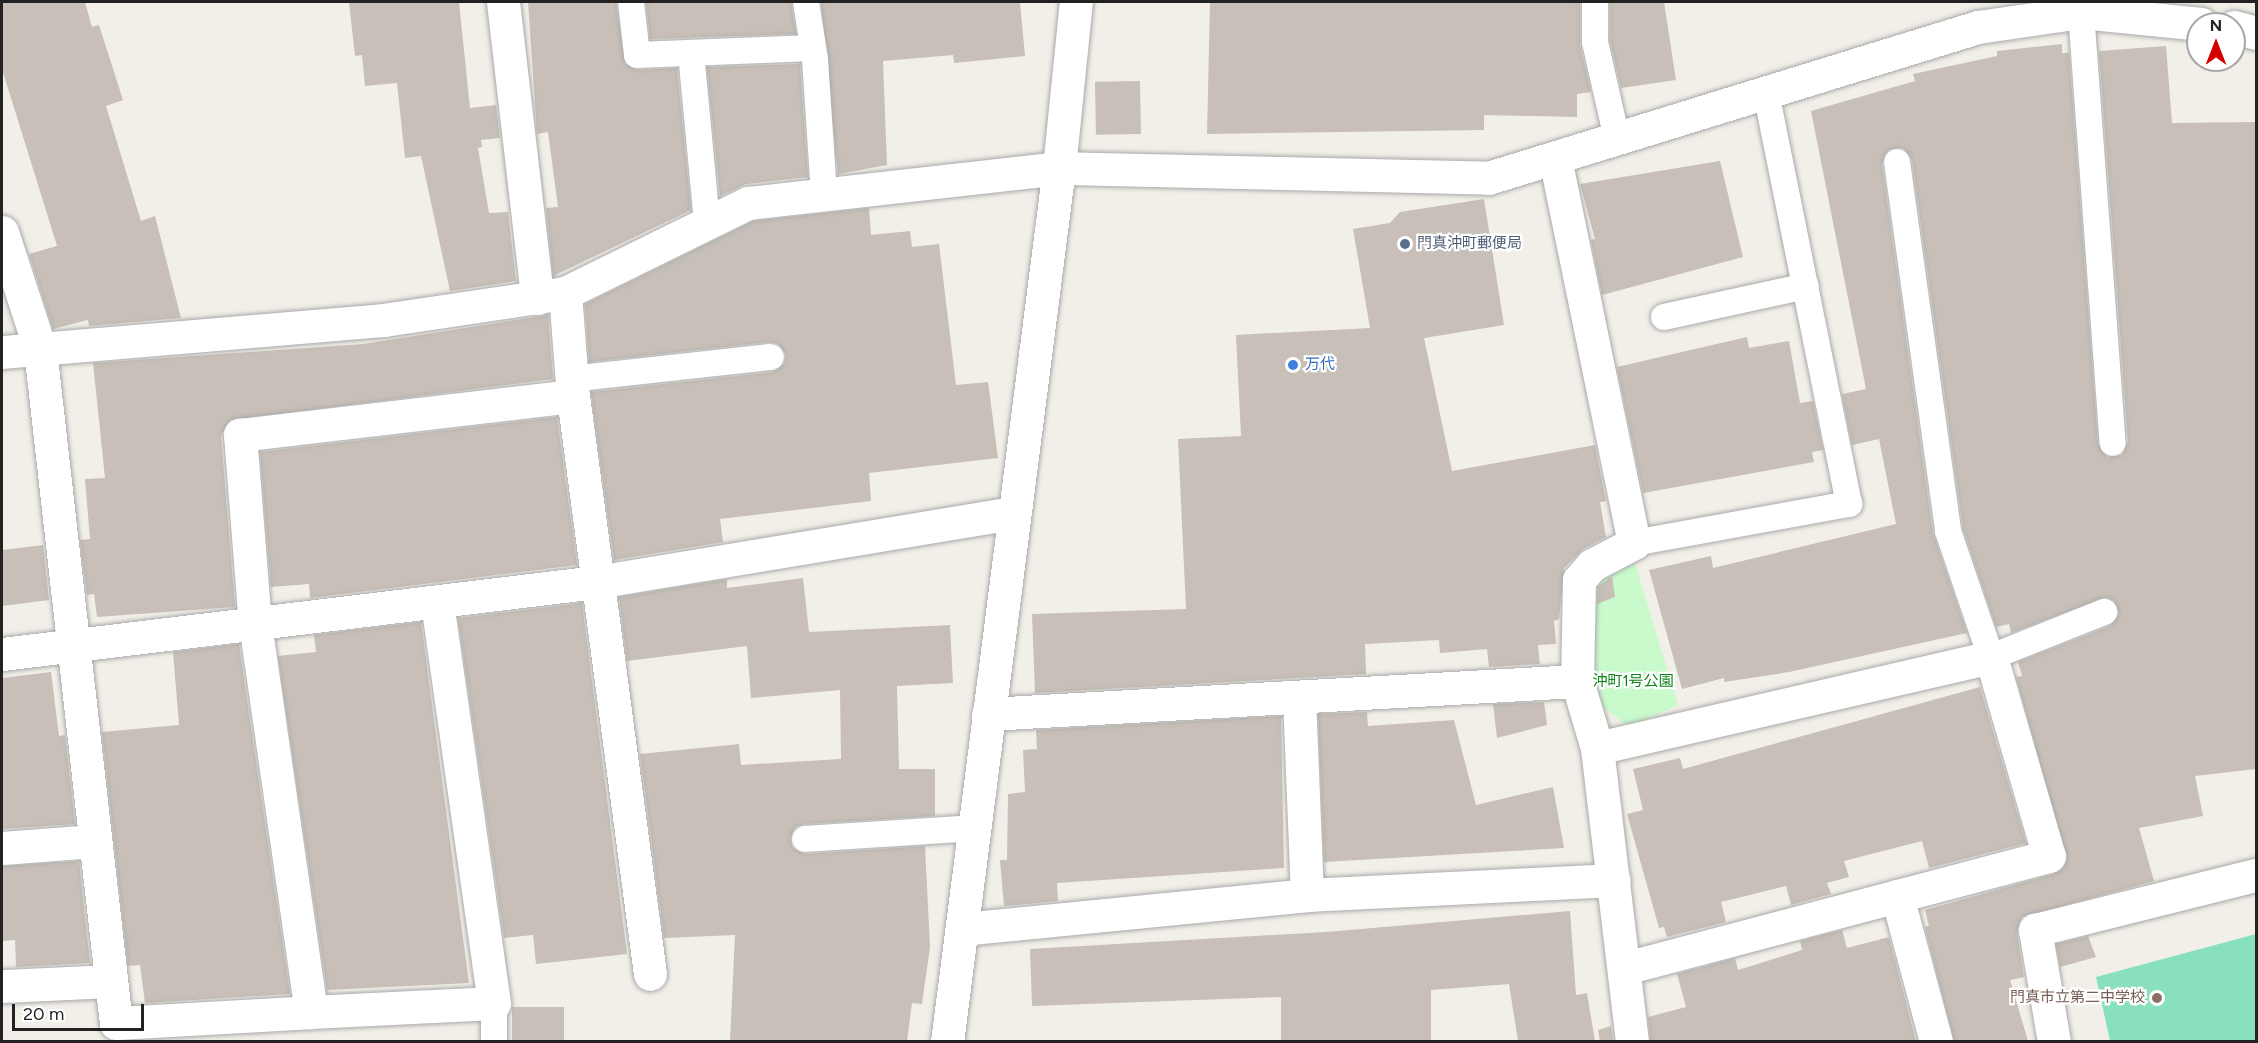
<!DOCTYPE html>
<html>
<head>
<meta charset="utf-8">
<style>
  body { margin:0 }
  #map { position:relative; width:2258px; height:1043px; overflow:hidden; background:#f2efe9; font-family:Figtree,"Noto Sans JP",sans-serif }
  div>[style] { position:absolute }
  .park>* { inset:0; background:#c8facc }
  .pitch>* { inset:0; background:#88e0be }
  .building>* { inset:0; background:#c7bfb8; transform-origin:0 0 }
  .roads { filter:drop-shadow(0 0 2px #a9a9a9) drop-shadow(0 0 2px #a9a9a9) }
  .service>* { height:26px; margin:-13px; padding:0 13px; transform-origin:13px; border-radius:13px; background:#fff }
  .minor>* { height:33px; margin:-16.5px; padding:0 16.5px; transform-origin:16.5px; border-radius:16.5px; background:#fff }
  .tertiary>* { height:33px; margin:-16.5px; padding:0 16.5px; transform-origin:16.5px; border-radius:16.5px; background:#fff }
  .dots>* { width:16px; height:16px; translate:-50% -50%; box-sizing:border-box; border:3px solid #fff; border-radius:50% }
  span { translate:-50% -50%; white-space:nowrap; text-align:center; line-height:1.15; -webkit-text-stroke:4.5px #fff; paint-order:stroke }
  .service-label { font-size:15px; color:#4e5e75 }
  .left { translate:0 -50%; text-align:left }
  .shop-label { font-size:15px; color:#366cbe }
  .park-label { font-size:15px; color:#0c8416 }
  .education-label { font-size:15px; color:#785e54 }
  .right { translate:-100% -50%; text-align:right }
  .frame { position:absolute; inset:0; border:3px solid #222; pointer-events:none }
  .north { position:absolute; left:2186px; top:12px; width:60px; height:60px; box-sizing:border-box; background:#fff; border:2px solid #a7a7a7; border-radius:50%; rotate:0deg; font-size:16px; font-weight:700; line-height:24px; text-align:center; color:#222 }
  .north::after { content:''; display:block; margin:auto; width:21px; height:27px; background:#d40000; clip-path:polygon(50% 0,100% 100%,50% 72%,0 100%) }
  .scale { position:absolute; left:12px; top:1004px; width:132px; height:27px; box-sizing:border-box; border:3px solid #222; border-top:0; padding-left:8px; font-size:18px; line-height:21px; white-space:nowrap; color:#222; -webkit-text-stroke:4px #fff; paint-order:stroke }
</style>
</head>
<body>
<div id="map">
  <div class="park">
    <div style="clip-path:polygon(1635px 563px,1678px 705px,1629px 727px,1597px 702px,1595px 583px)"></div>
  </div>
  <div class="pitch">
    <div style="clip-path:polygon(2256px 934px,2256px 1041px,2110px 1041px,2096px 977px)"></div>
  </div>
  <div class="building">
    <div style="clip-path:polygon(2px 2px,85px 2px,92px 27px,99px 25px,123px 100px,106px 106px,141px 221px,155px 216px,181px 318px,89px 326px,88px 320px,53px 329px,29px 254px,57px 246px,2px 69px)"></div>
    <div style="clip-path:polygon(349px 2px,459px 2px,470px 108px,496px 105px,500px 138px,481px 140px,482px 147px,478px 148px,489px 213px,508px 212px,516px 281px,450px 291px,421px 156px,405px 158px,397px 83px,365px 86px,362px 55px,355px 56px)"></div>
    <div style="clip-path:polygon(528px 2px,616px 2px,625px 64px,637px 70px,677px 68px,691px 210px,553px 276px,546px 208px,558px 207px,548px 132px,537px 134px)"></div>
    <div style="clip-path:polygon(646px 2px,791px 2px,796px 34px,650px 39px)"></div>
    <div style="clip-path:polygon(821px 2px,1020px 2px,1025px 56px,954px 63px,953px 55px,883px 61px,887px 165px,838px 174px)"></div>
    <div style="clip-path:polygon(1210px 2px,1580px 2px,1580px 45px,1591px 92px,1577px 94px,1577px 117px,1484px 115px,1484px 130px,1207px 134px)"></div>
    <div style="clip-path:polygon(1610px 2px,1664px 2px,1676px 80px,1621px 88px,1610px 40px)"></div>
    <div style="clip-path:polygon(2062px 44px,2062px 53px,2069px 53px,2098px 444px,2107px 457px,2122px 455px,2128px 442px,2099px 51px,2166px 46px,2172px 123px,2256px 122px,2256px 769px,2195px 776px,2203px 816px,2139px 828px,2154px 881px,2022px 917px,2017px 933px,2024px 977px,2010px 980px,2028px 1041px,1954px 1041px,1925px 927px,1929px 926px,1925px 910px,2054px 874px,2067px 860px,2016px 677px,2022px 676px,2018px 662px,2110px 626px,2119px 614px,2114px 601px,2106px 597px,2011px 633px,2009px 624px,1996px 627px,1963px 528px,1912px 160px,1903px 148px,1888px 150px,1882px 164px,1933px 533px,1967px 633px,1789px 672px,1724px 682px,1724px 678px,1682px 689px,1649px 570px,1711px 556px,1713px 568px,1896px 524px,1879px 439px,1852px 445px,1842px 394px,1866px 389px,1811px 111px,1915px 81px,1913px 74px,1997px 56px,1997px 51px)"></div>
    <div style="clip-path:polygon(800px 64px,808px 177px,746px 184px,720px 196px,707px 67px)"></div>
    <div style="left:1140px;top:81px;width:53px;height:45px;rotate:89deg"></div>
    <div style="clip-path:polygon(1720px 161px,1743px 257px,1602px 295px,1591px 240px,1595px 239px,1580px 184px)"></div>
    <div style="clip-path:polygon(1484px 199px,1504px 325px,1424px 338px,1452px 471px,1595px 445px,1606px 501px,1600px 502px,1606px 537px,1583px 549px,1564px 568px,1559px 619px,1554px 621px,1556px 644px,1538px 645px,1540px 664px,1489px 667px,1487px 649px,1440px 653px,1439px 640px,1365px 644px,1366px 674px,1035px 693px,1032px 614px,1186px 609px,1178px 439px,1241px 436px,1236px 335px,1370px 328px,1353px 229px,1390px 223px,1400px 212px)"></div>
    <div style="clip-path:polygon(869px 208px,871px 235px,910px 231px,912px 247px,939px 244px,956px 385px,988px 382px,998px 458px,869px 473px,871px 501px,720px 519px,723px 542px,614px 560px,591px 392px,773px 372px,784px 364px,786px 355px,778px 344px,769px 342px,589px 362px,585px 304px,753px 221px)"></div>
    <div style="clip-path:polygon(548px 315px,553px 379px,230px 420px,221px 436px,235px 607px,97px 617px,94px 594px,87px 595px,80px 540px,90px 539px,85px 479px,105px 478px,93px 363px,363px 344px)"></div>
    <div style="clip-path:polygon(1747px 337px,1749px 348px,1789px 341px,1800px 403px,1813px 401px,1823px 450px,1812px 452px,1814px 462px,1643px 493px,1617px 367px)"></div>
    <div style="clip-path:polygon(557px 417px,577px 565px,310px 598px,309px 584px,271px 587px,260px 452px)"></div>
    <div style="clip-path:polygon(43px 545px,49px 600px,2px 606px,2px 550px)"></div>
    <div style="clip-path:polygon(1612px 576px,1615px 597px,1597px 604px,1598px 587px)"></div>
    <div style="clip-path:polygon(803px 578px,809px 632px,950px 625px,953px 683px,897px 686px,899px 769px,935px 769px,935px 816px,804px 824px,796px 827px,790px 839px,793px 848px,806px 854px,925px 846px,930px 947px,922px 1004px,912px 1003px,907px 1041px,730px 1041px,735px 935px,664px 938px,640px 754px,739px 744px,741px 765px,841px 759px,840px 690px,751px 698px,747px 646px,627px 661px,619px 597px,727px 579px,727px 588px)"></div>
    <div style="clip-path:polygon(582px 603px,627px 954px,536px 964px,533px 935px,504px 938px,458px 618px)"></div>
    <div style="clip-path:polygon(421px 622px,469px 983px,327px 990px,278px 656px,316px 652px,314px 635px)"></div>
    <div style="clip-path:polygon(239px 644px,290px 994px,145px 1003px,140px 965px,128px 966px,102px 732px,179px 725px,173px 652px)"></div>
    <div style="clip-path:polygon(51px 672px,59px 736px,65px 735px,75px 824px,2px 829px,2px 678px)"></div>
    <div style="clip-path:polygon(1980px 687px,2026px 843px,1929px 868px,1922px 841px,1844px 861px,1849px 877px,1827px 883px,1831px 894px,1791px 905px,1786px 886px,1721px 902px,1726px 922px,1667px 937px,1664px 927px,1659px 928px,1627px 814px,1643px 810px,1633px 769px,1680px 758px,1683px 769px)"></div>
    <div style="clip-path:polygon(1544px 702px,1547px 725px,1497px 738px,1493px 704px)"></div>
    <div style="clip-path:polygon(1367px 712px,1368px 726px,1454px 720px,1476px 805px,1553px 787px,1564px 848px,1324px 862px,1318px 714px)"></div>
    <div style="clip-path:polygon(1281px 716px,1284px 868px,1057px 883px,1058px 901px,1004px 906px,1000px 860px,1007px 860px,1008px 794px,1025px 792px,1023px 750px,1037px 749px,1036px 730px)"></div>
    <div style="clip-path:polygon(79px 861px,90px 963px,16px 967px,15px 940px,2px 941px,2px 866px)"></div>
    <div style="clip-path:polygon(1570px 911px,1576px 995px,1587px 993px,1595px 1041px,1518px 1041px,1509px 984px,1431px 990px,1431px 1041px,1281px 1041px,1281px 997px,1032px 1006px,1030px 949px,1326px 932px)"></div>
    <div style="clip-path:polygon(1842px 930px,1847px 948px,1889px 937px,1916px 1041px,1650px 1041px,1648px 1017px,1686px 1007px,1677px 974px,1735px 958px,1738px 970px,1802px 950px,1800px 941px)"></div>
    <div style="clip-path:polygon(2088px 936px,2096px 957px,2060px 967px,2056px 944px)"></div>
    <div style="left:512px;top:1007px;width:52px;height:34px"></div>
    <div style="clip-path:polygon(1611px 1026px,1613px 1041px,1600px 1041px,1598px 1030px)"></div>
  </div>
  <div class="roads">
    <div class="service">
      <div style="left:631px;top:2px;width:53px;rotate:83.5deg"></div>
      <div style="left:637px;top:55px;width:176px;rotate:-2.3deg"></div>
      <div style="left:806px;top:2px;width:58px;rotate:81deg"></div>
      <div style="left:815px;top:59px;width:135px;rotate:86.2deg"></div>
      <div style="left:1595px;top:2px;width:40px;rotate:90deg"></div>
      <div style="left:1595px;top:42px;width:99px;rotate:77.2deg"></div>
      <div style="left:2081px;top:12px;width:432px;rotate:85.8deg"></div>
      <div style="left:691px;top:53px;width:171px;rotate:84.6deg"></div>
      <div style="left:1897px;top:162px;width:373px;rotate:82.1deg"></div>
      <div style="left:1948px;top:531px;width:133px;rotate:71.2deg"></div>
      <div style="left:1991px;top:657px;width:122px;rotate:-21.7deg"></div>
      <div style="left:1664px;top:317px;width:145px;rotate:-12.3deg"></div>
      <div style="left:571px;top:379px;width:201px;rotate:-6.3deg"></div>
      <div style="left:1634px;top:543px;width:219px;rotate:-10.3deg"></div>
      <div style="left:1849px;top:504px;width:420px;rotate:-101.4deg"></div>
      <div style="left:805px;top:839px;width:170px;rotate:-3.7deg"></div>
      <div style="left:494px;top:1003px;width:39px;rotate:90deg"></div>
    </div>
    <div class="minor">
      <div style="left:503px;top:2px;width:298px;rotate:83.4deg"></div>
      <div style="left:2234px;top:27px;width:23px;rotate:15deg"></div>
      <div style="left:1555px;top:158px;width:393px;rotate:78.4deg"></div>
      <div style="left:1634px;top:543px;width:47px;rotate:152.4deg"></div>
      <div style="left:1592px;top:565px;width:20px;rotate:131deg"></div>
      <div style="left:1579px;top:580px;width:101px;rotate:91.1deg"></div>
      <div style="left:1577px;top:681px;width:70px;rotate:73.4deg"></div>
      <div style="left:1597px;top:748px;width:296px;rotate:83.2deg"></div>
      <div style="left:2px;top:232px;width:123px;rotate:72deg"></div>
      <div style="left:40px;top:349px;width:678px;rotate:83.57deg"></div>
      <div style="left:116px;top:1023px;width:195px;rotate:-3.2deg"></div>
      <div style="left:311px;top:1012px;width:391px;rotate:-98.2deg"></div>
      <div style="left:255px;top:625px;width:191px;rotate:-94.5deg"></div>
      <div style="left:240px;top:435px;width:335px;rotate:-6.7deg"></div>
      <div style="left:565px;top:293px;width:103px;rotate:85.6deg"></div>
      <div style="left:573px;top:396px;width:583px;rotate:82.41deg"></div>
      <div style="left:2px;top:352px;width:383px;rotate:-4.8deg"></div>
      <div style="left:384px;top:320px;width:183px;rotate:-8.5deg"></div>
      <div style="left:565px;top:293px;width:204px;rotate:-26.2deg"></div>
      <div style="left:748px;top:203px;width:313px;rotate:-6.4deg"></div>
      <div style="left:1059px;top:168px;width:429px;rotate:1.3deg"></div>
      <div style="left:1488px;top:178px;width:513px;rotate:-17.13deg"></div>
      <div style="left:1978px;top:27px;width:104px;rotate:-8.3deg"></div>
      <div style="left:2081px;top:12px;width:121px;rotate:5.7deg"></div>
      <div style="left:2px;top:654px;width:598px;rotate:-6.91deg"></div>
      <div style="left:596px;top:582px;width:424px;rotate:-9.4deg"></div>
      <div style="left:1299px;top:697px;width:198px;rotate:87.7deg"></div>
      <div style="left:988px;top:714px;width:590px;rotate:-3.21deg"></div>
      <div style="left:1597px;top:748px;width:404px;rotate:-13deg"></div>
      <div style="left:1991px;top:657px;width:207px;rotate:73.8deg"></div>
      <div style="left:2049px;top:856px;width:439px;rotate:165.2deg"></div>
      <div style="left:2px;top:848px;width:92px;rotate:-4.4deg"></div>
      <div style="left:1897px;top:896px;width:151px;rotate:75deg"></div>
      <div style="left:962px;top:929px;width:347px;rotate:-5.6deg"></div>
      <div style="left:1307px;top:895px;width:307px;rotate:-2.8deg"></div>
      <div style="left:2px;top:986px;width:109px;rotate:-2.6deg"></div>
      <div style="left:311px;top:1012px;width:183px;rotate:-2.8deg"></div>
      <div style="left:494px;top:1003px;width:404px;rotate:-98.1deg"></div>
      <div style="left:2054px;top:1042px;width:114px;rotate:-99.6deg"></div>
      <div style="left:2035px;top:930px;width:228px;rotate:-14deg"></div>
    </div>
    <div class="tertiary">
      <div style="left:947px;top:1042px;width:881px;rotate:-82.7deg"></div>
      <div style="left:1059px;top:168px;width:167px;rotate:-84.2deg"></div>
    </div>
  </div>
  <div class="dots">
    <div style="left:1405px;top:244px;background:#5c6f8a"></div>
    <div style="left:1293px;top:365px;background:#3f7fe0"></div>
    <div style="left:2157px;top:998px;background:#8d6e63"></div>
  </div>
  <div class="service-label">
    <span class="left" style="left:1417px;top:244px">門真沖町郵便局</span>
  </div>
  <div class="shop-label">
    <span class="left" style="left:1305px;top:365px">万代</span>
  </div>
  <div class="park-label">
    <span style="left:1633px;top:682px">沖町1号公園</span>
  </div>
  <div class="education-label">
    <span class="right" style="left:2145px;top:998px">門真市立第二中学校</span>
  </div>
  <div class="frame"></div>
  <div class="north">N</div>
  <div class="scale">20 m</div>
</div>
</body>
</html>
